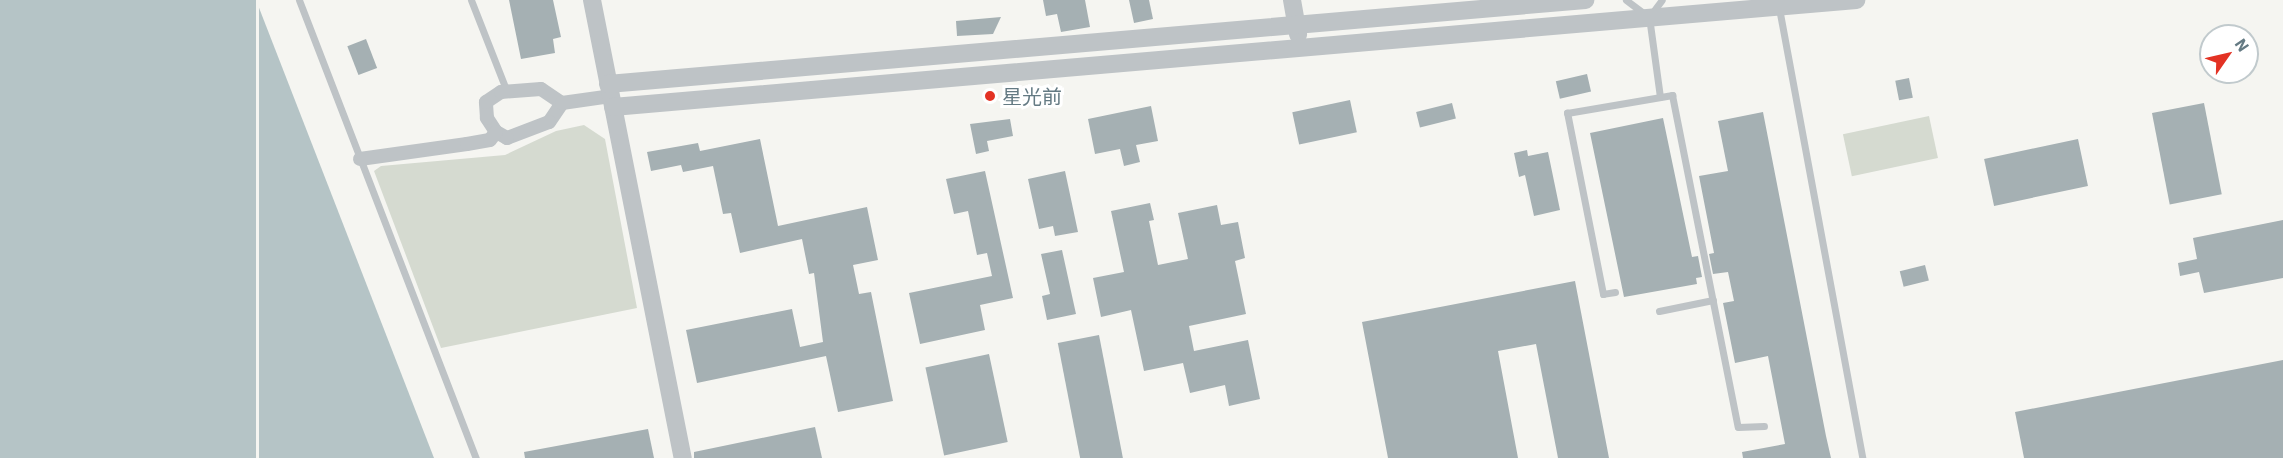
<!DOCTYPE html>
<html>
<head>
<meta charset="utf-8">
<style>
  body { margin:0 }
  #map { position:relative; width:2283px; height:458px; overflow:hidden; background:#f5f5f1; font-family:"IBM Plex Sans","Noto Sans JP",sans-serif }
  div>[style] { position:absolute }
  .green>* { inset:0; background:#d5dad0; transform-origin:0 0 }
  .water>* { inset:0; background:#b5c4c6 }
  .pier>* { inset:0; background:#f5f5f1; transform-origin:0 0 }
  .building>* { inset:0; background:#a5b0b3; transform-origin:0 0 }
  .service>* { height:7px; margin:-3.5px; padding:0 3.5px; transform-origin:3.5px; border-radius:3.5px; background:#bec3c6 }
  .minor>* { height:14px; margin:-7px; padding:0 7px; transform-origin:7px; border-radius:7px; background:#bec3c6 }
  .tertiary>* { height:18px; margin:-9px; padding:0 9px; transform-origin:9px; border-radius:9px; background:#bec3c6 }
  .dots>* { width:16px; height:16px; translate:-50% -50%; box-sizing:border-box; border:3px solid #fff; border-radius:50% }
  span { translate:-50% -50%; white-space:nowrap; text-align:center; line-height:1.15; -webkit-text-stroke:6px #fff; paint-order:stroke }
  .poi-label { font-size:20px; color:#647a83 }
  .left { translate:0 -50%; text-align:left }
  .north { position:absolute; left:2199px; top:24px; width:60px; height:60px; box-sizing:border-box; background:#fff; border:2px solid #c1cacd; border-radius:50%; rotate:56deg; font-size:16px; font-weight:700; line-height:24px; text-align:center; color:#647a83 }
  .north::after { content:''; display:block; margin:auto; width:21px; height:27px; background:#e33224; clip-path:polygon(50% 0,100% 100%,50% 72%,0 100%) }
</style>
</head>
<body>
<div id="map">
  <div class="green">
    <div style="left:1929px;top:116px;width:43px;height:88px;rotate:78deg"></div>
    <div style="clip-path:polygon(584px 125px,605px 139px,637px 308px,441px 348px,374px 171px,381px 166px,505px 155px,556px 131px)"></div>
  </div>
  <div class="water">
    <div style="clip-path:polygon(0 0,256px 0,434px 458px,0 458px)"></div>
  </div>
  <div class="pier">
    <div style="left:256px;top:0;width:3px;height:491px"></div>
  </div>
  <div class="building">
    <div style="clip-path:polygon(509px 0,553px 0,561px 37px,553px 39px,555px 53px,521px 59px)"></div>
    <div style="clip-path:polygon(1043px 0,1085px 0,1090px 27px,1061px 32px,1057px 14px,1046px 16px)"></div>
    <div style="clip-path:polygon(1129px 0,1149px 0,1153px 19px,1134px 23px)"></div>
    <div style="clip-path:polygon(1001px 17px,993px 34px,957px 36px,956px 21px)"></div>
    <div style="left:366px;top:39px;width:31px;height:20px;rotate:69deg"></div>
    <div style="left:1587px;top:74px;width:18px;height:32px;rotate:77deg"></div>
    <div style="left:1909px;top:78px;width:20px;height:14px;rotate:79deg"></div>
    <div style="left:1350px;top:100px;width:33px;height:59px;rotate:78deg"></div>
    <div style="left:1452px;top:103px;width:16px;height:37px;rotate:76deg"></div>
    <div style="left:2204px;top:103px;width:93px;height:53px;rotate:79deg"></div>
    <div style="clip-path:polygon(1151px 106px,1158px 141px,1136px 145px,1140px 162px,1124px 166px,1120px 149px,1095px 154px,1088px 119px)"></div>
    <div style="clip-path:polygon(1763px 112px,1826px 436px,1831px 458px,1743px 458px,1742px 452px,1785px 444px,1768px 356px,1735px 363px,1723px 303px,1734px 301px,1728px 272px,1713px 274px,1709px 254px,1714px 253px,1699px 176px,1728px 171px,1718px 121px)"></div>
    <div style="clip-path:polygon(1663px 118px,1692px 257px,1698px 256px,1702px 277px,1696px 278px,1697px 284px,1624px 297px,1590px 133px)"></div>
    <div style="clip-path:polygon(1010px 119px,1013px 136px,987px 141px,989px 151px,976px 154px,970px 124px)"></div>
    <div style="clip-path:polygon(760px 139px,778px 226px,867px 207px,878px 260px,853px 265px,859px 294px,871px 292px,893px 401px,838px 412px,826px 356px,697px 383px,686px 330px,792px 309px,800px 347px,823px 342px,814px 273px,809px 274px,802px 239px,740px 253px,731px 213px,723px 214px,713px 166px,683px 172px,681px 165px,651px 171px,647px 152px,698px 143px,700px 151px)"></div>
    <div style="left:2078px;top:139px;width:48px;height:96px;rotate:78deg"></div>
    <div style="clip-path:polygon(1527px 150px,1528px 156px,1548px 152px,1560px 210px,1534px 216px,1525px 175px,1519px 177px,1514px 153px)"></div>
    <div style="clip-path:polygon(985px 171px,1013px 298px,980px 305px,985px 330px,920px 344px,909px 293px,992px 276px,987px 253px,977px 255px,968px 211px,954px 214px,946px 179px)"></div>
    <div style="clip-path:polygon(1065px 171px,1078px 232px,1055px 236px,1053px 226px,1039px 229px,1028px 179px)"></div>
    <div style="clip-path:polygon(1150px 203px,1154px 220px,1149px 221px,1158px 265px,1188px 259px,1178px 213px,1217px 205px,1221px 225px,1238px 222px,1245px 258px,1235px 261px,1246px 314px,1189px 326px,1194px 351px,1248px 340px,1260px 399px,1229px 406px,1225px 385px,1190px 393px,1183px 363px,1144px 371px,1131px 310px,1101px 317px,1093px 278px,1124px 272px,1111px 211px)"></div>
    <div style="clip-path:polygon(2283px 220px,2283px 278px,2204px 293px,2199px 272px,2180px 276px,2178px 263px,2197px 259px,2193px 238px)"></div>
    <div style="clip-path:polygon(1062px 250px,1076px 314px,1047px 320px,1042px 296px,1050px 294px,1041px 254px)"></div>
    <div style="left:1925px;top:265px;width:16px;height:26px;rotate:76deg"></div>
    <div style="clip-path:polygon(1575px 281px,1609px 458px,1558px 458px,1536px 344px,1498px 351px,1518px 458px,1388px 458px,1362px 322px)"></div>
    <div style="left:1099px;top:335px;width:126px;height:42px;rotate:79deg"></div>
    <div style="left:989px;top:354px;width:90px;height:65px;rotate:78deg"></div>
    <div style="clip-path:polygon(2283px 360px,2283px 458px,2024px 458px,2015px 412px)"></div>
    <div style="clip-path:polygon(815px 427px,822px 458px,694px 458px,694px 452px)"></div>
    <div style="clip-path:polygon(648px 429px,654px 458px,525px 458px,524px 452px)"></div>
  </div>
  <div class="service">
    <div style="left:299px;top:0;width:491px;rotate:68.9deg"></div>
    <div style="left:471px;top:0;width:99px;rotate:68.6deg"></div>
    <div style="left:1626px;top:0;width:26px;rotate:37deg"></div>
    <div style="left:1779px;top:8px;width:458px;rotate:79.5deg"></div>
    <div style="left:1660px;top:97px;width:81px;rotate:-97.8deg"></div>
    <div style="left:1649px;top:17px;width:21px;rotate:-53deg"></div>
    <div style="left:1615px;top:292px;width:12px;rotate:171deg"></div>
    <div style="left:1603px;top:294px;width:185px;rotate:-101.2deg"></div>
    <div style="left:1567px;top:113px;width:107px;rotate:-9.7deg"></div>
    <div style="left:1672px;top:95px;width:338px;rotate:78.8deg"></div>
    <div style="left:1738px;top:427px;width:26px;rotate:-2deg"></div>
    <div style="left:1659px;top:311px;width:55px;rotate:-11.5deg"></div>
  </div>
  <div class="minor">
    <div style="left:562px;top:103px;width:23px;rotate:124deg"></div>
    <div style="left:549px;top:122px;width:45px;rotate:159.1deg"></div>
    <div style="left:507px;top:138px;width:13px;rotate:-151deg"></div>
    <div style="left:496px;top:132px;width:17px;rotate:-123deg"></div>
    <div style="left:487px;top:118px;width:16px;rotate:-94deg"></div>
    <div style="left:486px;top:102px;width:18px;rotate:-34deg"></div>
    <div style="left:501px;top:92px;width:40px;rotate:-4.3deg"></div>
    <div style="left:541px;top:89px;width:25px;rotate:34deg"></div>
    <div style="left:562px;top:103px;width:49px;rotate:-8.1deg"></div>
    <div style="left:360px;top:159px;width:108px;rotate:-8deg"></div>
    <div style="left:467px;top:144px;width:23px;rotate:-10deg"></div>
    <div style="left:490px;top:140px;width:10px;rotate:-53deg"></div>
  </div>
  <div class="tertiary">
    <div style="left:592px;top:0;width:467px;rotate:78.8deg"></div>
    <div style="left:1292px;top:0;width:35px;rotate:80deg"></div>
    <div style="left:608px;top:84px;width:981px;rotate:-4.91deg"></div>
    <div style="left:613px;top:107px;width:1248px;rotate:-4.92deg"></div>
  </div>
  <div class="dots">
    <div style="left:990px;top:96px;background:#e33224"></div>
  </div>
  <div class="poi-label">
    <span class="left" style="left:1002px;top:96px">星光前</span>
  </div>
  <div class="north">N</div>
</div>
</body>
</html>
